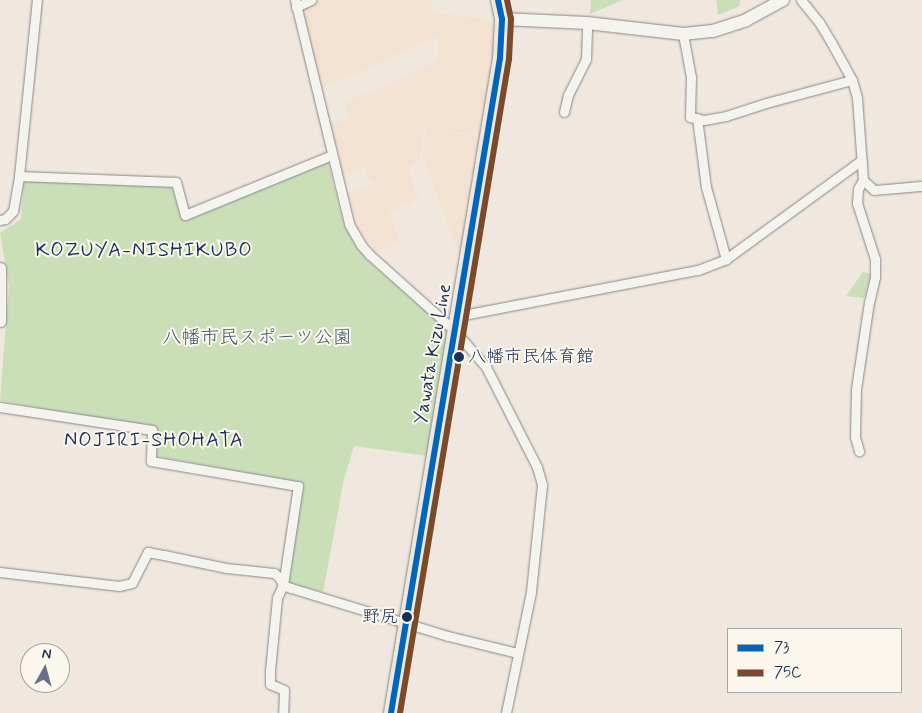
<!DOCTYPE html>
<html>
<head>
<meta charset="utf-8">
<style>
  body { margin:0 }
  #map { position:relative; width:922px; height:713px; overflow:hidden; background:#f0e7de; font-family:Mynerve,"Klee One",sans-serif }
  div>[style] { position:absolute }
  .built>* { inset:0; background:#f3e1d1 }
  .green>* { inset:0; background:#cadfb8 }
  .roads { filter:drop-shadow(0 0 1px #87878c) drop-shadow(0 0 1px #87878c) }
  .minor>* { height:9px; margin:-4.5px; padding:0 4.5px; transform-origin:4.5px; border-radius:4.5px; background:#f5f3ee }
  .tertiary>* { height:11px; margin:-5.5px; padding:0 5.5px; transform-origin:5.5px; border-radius:5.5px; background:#f5f3ee }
  .secondary>* { height:12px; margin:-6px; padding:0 6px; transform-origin:6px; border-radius:6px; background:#f5f3ee }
  .primary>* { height:14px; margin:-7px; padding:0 7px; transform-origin:7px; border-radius:7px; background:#eee9df }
  .bus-1>* { height:6px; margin:-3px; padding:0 3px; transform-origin:3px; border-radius:3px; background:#0065bd }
  .bus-2>* { height:6px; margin:-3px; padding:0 3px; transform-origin:3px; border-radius:3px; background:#7a4b2a }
  .dots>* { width:14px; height:14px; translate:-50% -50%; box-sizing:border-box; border:2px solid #fbf7ec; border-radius:50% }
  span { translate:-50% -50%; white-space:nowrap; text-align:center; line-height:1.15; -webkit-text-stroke:4px #fbf7ec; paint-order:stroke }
  .bus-label { font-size:18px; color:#1b2f5e }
  .left { translate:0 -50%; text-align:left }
  .right { translate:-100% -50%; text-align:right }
  .park-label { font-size:19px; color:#3f5a6d }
  .street-label { font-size:19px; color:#1b2f5e }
  .neighbourhood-label { font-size:20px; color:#1b2f5e; letter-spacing:1px }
  .legend { position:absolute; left:727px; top:628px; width:175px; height:65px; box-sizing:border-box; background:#fbf7ec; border:1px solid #a1a7b3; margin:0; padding:6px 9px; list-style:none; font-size:15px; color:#1b2f5e }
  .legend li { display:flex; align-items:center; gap:10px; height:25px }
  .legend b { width:25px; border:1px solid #a1a7b3 }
  .north { position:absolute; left:20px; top:643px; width:50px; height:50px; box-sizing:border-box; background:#fbf7ec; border:1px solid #a1a7b3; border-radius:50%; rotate:7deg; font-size:14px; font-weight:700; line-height:20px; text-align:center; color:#1b2f5e }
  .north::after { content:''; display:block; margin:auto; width:18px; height:22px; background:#666f8b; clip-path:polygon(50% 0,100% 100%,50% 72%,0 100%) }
</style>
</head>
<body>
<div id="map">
  <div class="built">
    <div style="clip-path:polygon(320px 0,431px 0,433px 12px,495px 21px,494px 44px,438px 36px,321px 89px,301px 8px)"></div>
    <div style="clip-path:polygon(439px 37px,494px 45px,479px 135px,424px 128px,420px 159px,409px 168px,371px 183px,364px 166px,342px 174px,330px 126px,350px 118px,344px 104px,439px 60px)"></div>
    <div style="clip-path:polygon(426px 129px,478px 137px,460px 258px,423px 157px)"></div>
    <div style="clip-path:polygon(408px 169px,418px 199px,389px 212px,400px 243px,377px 252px,356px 226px,348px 194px)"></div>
  </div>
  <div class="green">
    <div style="clip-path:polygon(591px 0,623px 0,590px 14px)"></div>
    <div style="clip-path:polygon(716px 0,740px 0,740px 6px,718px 15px)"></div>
    <div style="clip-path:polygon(328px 162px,344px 224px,355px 245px,367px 260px,450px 332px,428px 456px,354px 446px,344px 479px,323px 592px,287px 583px,303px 483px,156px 456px,157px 429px,0 401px,9px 286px,0 233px,21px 219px,24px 181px,171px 186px,183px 220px)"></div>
    <div style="clip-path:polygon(863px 272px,871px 274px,864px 298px,846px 296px)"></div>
  </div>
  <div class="roads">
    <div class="minor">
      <div style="left:295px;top:0;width:230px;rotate:76.4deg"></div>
      <div style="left:349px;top:224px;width:24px;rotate:60deg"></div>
      <div style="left:361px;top:245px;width:13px;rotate:48deg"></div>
      <div style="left:370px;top:255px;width:114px;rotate:41.8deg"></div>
      <div style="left:455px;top:331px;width:48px;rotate:49.3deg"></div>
      <div style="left:486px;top:367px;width:112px;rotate:63deg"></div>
      <div style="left:537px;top:467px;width:19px;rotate:74deg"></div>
      <div style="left:542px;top:485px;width:108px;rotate:95.9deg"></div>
      <div style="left:531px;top:592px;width:124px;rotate:101.7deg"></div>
      <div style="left:801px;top:0;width:28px;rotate:51deg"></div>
      <div style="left:819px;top:22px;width:23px;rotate:59deg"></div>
      <div style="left:831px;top:42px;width:43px;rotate:61.1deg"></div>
      <div style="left:852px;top:80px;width:19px;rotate:74deg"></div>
      <div style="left:857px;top:98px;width:82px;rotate:85.8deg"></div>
      <div style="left:863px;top:180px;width:10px;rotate:119deg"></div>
      <div style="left:858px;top:189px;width:14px;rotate:94deg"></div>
      <div style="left:857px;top:203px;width:59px;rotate:72.2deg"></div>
      <div style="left:875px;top:259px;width:18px;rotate:90deg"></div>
      <div style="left:875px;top:277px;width:26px;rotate:103deg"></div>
      <div style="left:869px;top:302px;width:88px;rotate:98.5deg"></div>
      <div style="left:856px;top:389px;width:48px;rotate:91.2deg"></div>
      <div style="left:855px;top:437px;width:15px;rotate:74deg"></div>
      <div style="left:296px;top:7px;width:17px;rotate:-25deg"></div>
      <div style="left:683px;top:34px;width:44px;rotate:79.5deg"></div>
      <div style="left:691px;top:77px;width:40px;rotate:91.4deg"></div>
      <div style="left:690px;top:117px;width:14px;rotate:12deg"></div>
      <div style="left:704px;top:120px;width:22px;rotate:-10deg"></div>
      <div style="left:726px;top:116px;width:42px;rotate:-18deg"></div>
      <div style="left:766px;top:103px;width:89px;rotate:-15deg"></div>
      <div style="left:564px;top:112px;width:17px;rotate:-77deg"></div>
      <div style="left:568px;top:95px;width:40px;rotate:-63.4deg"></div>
      <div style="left:586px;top:59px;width:36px;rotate:-88deg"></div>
      <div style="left:697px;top:118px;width:70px;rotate:82.6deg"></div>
      <div style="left:706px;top:187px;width:75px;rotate:74.5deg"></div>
      <div style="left:19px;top:176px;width:157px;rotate:2.2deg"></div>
      <div style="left:176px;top:182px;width:34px;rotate:75deg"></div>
      <div style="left:185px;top:215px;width:159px;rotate:-22.2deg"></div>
      <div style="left:863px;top:180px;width:15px;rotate:42deg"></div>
      <div style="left:874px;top:190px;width:48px;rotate:-4.8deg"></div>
      <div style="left:0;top:220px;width:5px;rotate:-11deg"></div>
      <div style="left:5px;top:219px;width:11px;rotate:-45deg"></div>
      <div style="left:13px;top:211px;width:36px;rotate:-80deg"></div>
      <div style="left:19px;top:176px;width:177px;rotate:-84.2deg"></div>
      <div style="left:458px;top:316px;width:244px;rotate:-10.9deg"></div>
      <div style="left:698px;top:270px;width:30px;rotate:-21deg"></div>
      <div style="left:726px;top:259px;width:168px;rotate:-36.1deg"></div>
      <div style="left:0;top:407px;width:154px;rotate:8.6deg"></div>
      <div style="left:152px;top:430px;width:31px;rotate:92deg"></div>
      <div style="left:151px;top:461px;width:149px;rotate:9.7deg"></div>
      <div style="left:298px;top:486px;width:100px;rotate:98.6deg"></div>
      <div style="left:283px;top:585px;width:14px;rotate:115deg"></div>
      <div style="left:277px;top:598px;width:73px;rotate:95.5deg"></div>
      <div style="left:270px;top:671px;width:13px;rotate:90deg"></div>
      <div style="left:270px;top:684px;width:15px;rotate:23deg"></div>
      <div style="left:284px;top:690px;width:23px;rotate:92deg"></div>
      <div style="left:0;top:572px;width:120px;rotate:6.7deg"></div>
      <div style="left:119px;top:586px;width:13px;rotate:-13deg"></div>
      <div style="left:132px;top:583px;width:35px;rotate:-63deg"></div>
      <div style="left:148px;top:552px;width:16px;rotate:11deg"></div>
      <div style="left:164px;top:555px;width:63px;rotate:11.8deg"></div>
      <div style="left:226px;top:568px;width:48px;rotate:5.9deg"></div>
      <div style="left:274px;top:573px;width:6px;rotate:39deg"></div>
      <div style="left:279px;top:577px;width:9px;rotate:63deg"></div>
      <div style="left:283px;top:585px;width:9px;rotate:21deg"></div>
      <div style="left:291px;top:588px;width:164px;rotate:17deg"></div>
      <div style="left:448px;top:636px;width:71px;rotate:13.8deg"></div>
    </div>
    <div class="tertiary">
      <div style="left:0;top:268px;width:53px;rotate:90deg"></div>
    </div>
    <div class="secondary">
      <div style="left:502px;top:19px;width:85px;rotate:2.7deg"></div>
      <div style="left:587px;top:23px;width:97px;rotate:6.5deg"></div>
      <div style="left:683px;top:34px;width:30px;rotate:-6deg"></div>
      <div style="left:713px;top:31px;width:35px;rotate:-18deg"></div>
      <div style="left:746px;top:20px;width:42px;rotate:-28.4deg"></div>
    </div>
    <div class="primary">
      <div style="left:391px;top:713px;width:664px;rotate:-80.55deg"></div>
      <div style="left:500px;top:58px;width:39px;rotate:-87deg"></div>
      <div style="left:502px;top:19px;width:19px;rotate:-102deg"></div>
    </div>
  </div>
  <div class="bus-1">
    <div style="left:391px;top:713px;width:664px;rotate:-80.55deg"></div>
    <div style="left:500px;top:58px;width:39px;rotate:-87deg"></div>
    <div style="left:502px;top:19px;width:19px;rotate:-102deg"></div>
  </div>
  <div class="bus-2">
    <div style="left:400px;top:713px;width:663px;rotate:-80.54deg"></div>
    <div style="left:509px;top:59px;width:40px;rotate:-87.1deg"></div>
    <div style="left:511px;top:19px;width:19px;rotate:-102deg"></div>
  </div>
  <div class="dots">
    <div style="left:459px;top:357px;background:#1b2f5e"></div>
    <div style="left:407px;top:617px;background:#1b2f5e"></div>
  </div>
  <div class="bus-label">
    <span class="left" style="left:468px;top:357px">八幡市民体育館</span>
    <span class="right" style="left:398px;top:617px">野尻</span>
  </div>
  <div class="park-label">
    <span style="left:257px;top:338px">八幡市民スポーツ公園</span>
  </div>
  <div class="street-label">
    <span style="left:433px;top:354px;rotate:-80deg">Yawata Kizu Line</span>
  </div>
  <div class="neighbourhood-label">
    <span style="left:144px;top:250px">KOZUYA-NISHIKUBO</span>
    <span style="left:154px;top:440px">NOJIRI-SHOHATA</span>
  </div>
  <ul class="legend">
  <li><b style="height:6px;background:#0065bd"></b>73</li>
  <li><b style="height:6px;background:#7a4b2a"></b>75C</li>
  </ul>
  <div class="north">N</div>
</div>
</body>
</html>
